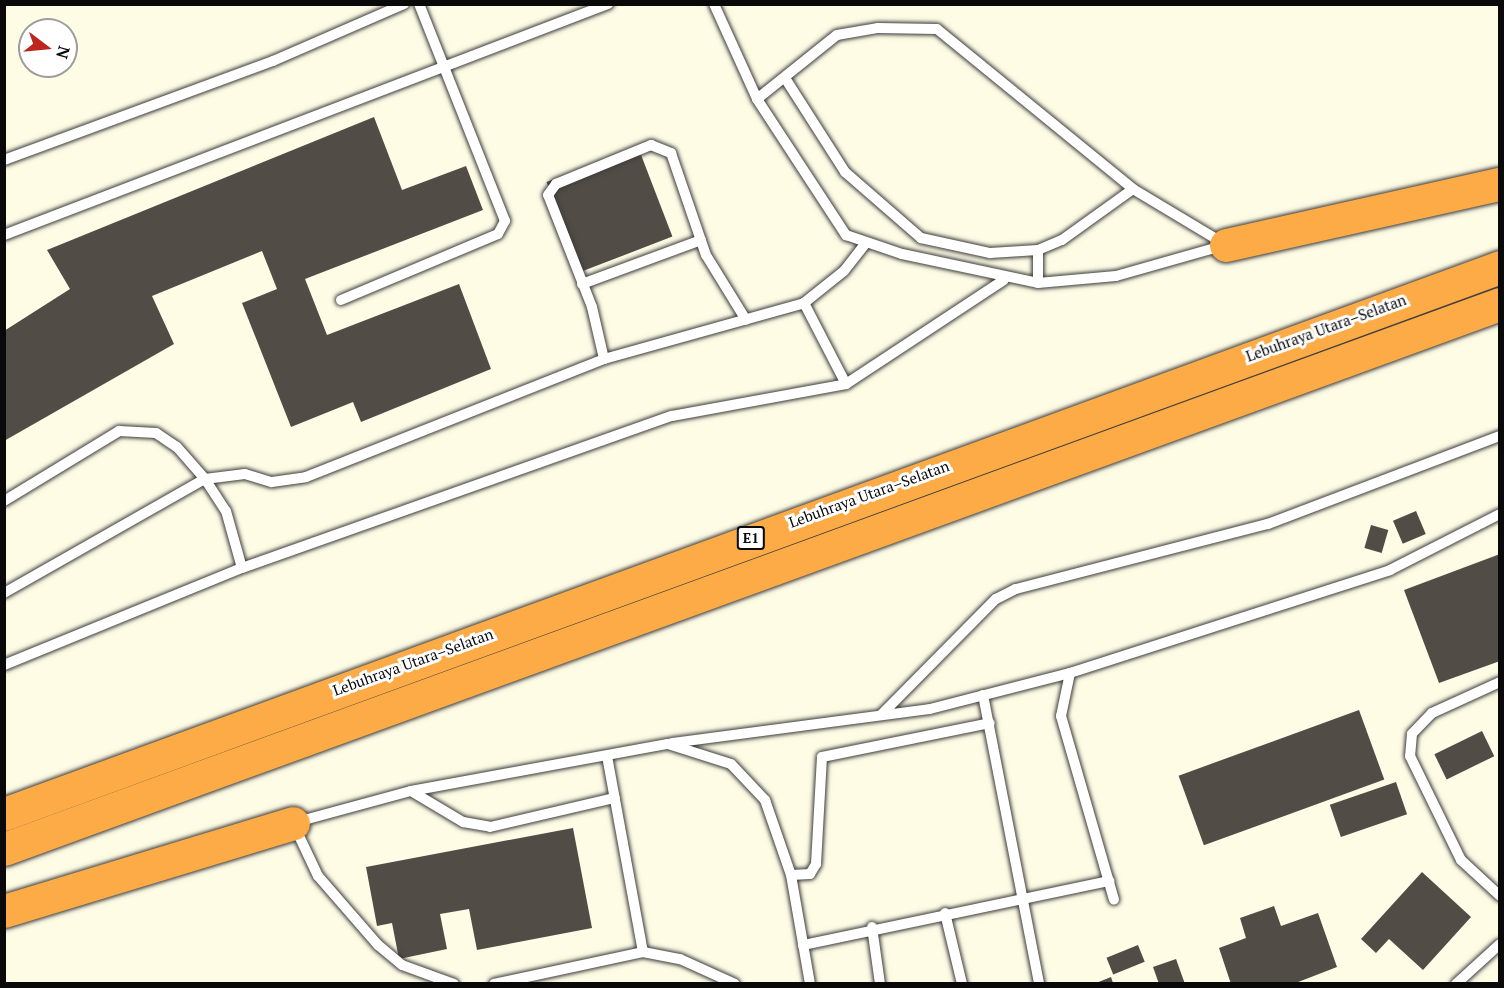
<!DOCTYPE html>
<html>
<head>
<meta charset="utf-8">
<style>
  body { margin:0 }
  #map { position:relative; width:1504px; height:988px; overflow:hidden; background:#fffce6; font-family:"PT Serif",serif }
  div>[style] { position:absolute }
  .building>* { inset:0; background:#524c46; transform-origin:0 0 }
  .roads { filter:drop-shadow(0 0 2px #3c3c3c) drop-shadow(0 0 2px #3c3c3c) }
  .lane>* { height:10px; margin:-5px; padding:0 5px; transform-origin:5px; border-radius:5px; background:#fff }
  .highway>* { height:33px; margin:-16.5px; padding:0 16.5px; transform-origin:16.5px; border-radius:16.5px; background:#fcab47 }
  span { translate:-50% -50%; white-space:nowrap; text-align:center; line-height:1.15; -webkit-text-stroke:6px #fff; paint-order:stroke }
  .shield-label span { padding:2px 4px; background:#fff; border:2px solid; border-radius:4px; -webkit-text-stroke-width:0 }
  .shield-label { font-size:14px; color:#090909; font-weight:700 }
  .street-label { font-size:15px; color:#090909 }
  .frame { position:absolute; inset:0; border:6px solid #090909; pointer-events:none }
  .north { position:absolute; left:18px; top:18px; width:60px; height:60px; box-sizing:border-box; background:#fff; border:2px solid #9d9d9d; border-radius:50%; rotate:106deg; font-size:16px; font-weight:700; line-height:24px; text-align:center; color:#090909 }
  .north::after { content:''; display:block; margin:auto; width:21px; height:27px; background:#be251d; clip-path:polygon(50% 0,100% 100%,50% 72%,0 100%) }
</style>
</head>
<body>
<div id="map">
  <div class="building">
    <div style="clip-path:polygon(374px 117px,402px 190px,466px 166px,483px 210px,305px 279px,327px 335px,459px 284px,491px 369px,361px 422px,353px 402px,291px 427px,242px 303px,277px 289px,262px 251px,152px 296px,174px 344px,4px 441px,4px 331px,70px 289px,47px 250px)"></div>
    <div style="left:638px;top:147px;width:96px;height:98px;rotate:69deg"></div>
    <div style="left:1416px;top:511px;width:25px;height:25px;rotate:67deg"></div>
    <div style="left:1371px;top:525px;width:18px;height:24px;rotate:16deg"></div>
    <div style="clip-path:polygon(1500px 554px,1500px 661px,1439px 683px,1404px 590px)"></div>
    <div style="left:1359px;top:710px;width:74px;height:192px;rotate:70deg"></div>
    <div style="left:1482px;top:731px;width:28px;height:53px;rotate:64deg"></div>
    <div style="left:1396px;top:782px;width:34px;height:70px;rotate:71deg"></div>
    <div style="clip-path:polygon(573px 828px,592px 928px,477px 950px,469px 909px,440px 914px,447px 949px,399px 959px,392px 923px,377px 926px,366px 867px)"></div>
    <div style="clip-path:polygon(1422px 872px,1471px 917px,1423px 970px,1389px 939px,1376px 953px,1361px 939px)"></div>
    <div style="clip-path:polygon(1274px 906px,1281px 926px,1318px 913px,1337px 967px,1293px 984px,1231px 984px,1219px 948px,1246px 938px,1240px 918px)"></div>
    <div style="left:1138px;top:945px;width:18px;height:34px;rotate:68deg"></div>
    <div style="clip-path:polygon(1176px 959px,1185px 984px,1159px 984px,1153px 967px)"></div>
    <div style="clip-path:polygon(1111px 977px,1113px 983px,1096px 983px)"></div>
  </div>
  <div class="roads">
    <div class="lane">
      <div style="left:714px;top:4px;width:104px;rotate:65.6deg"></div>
      <div style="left:757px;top:99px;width:163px;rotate:56.8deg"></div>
      <div style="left:846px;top:235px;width:59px;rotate:18.7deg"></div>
      <div style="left:902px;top:254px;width:139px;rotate:12deg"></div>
      <div style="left:1038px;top:283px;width:78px;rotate:-5.1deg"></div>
      <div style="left:1116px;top:276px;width:110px;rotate:-15.8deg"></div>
      <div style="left:785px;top:78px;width:112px;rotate:57.4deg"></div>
      <div style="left:845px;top:172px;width:101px;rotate:41deg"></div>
      <div style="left:921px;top:238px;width:71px;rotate:12.3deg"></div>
      <div style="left:990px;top:253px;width:48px;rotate:-3.6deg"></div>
      <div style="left:1038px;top:250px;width:26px;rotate:-23deg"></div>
      <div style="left:1062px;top:240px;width:87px;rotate:-35.7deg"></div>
      <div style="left:757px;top:99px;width:102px;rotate:-38.7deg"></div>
      <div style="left:837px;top:35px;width:42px;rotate:-9.7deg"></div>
      <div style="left:878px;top:28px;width:59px;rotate:1deg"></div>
      <div style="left:937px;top:29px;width:253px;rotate:39.2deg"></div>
      <div style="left:1133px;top:189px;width:105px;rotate:31deg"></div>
      <div style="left:4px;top:160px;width:287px;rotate:-20.2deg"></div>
      <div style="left:273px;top:61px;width:143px;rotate:-23.5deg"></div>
      <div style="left:4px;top:235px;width:647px;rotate:-20.93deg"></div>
      <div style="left:1038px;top:250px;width:33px;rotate:90deg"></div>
      <div style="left:582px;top:284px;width:127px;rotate:-20.3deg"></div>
      <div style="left:341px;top:300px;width:170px;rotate:-22.8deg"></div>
      <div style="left:498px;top:234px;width:15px;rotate:-62deg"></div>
      <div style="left:505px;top:221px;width:233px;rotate:-111.6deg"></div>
      <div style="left:804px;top:303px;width:91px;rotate:62.6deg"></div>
      <div style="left:604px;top:359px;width:53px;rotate:-103deg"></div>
      <div style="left:592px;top:307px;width:120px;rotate:-111.4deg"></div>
      <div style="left:548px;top:195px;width:14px;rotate:-54deg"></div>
      <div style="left:556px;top:184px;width:103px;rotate:-22.3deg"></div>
      <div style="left:651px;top:145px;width:22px;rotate:22deg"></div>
      <div style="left:671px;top:153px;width:108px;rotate:71.1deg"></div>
      <div style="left:706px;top:255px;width:76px;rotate:58.4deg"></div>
      <div style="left:4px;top:501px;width:135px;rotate:-31.3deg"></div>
      <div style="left:119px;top:431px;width:37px;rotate:3deg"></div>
      <div style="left:156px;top:433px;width:25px;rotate:34deg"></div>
      <div style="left:177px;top:447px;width:43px;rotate:48.8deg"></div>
      <div style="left:205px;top:479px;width:40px;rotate:-7.1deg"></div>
      <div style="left:245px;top:474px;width:28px;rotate:17deg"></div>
      <div style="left:272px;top:482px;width:34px;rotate:-8deg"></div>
      <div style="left:306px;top:477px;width:321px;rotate:-21.6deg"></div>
      <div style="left:604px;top:359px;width:208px;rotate:-15.6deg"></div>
      <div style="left:804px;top:303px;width:51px;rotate:-38.7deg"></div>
      <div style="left:844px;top:271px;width:36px;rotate:-52deg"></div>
      <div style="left:4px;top:593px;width:231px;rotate:-29.6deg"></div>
      <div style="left:205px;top:479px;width:38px;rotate:57deg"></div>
      <div style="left:226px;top:511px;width:59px;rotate:74.3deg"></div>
      <div style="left:4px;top:665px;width:257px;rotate:-22.2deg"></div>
      <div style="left:242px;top:568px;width:456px;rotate:-19.5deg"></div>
      <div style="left:672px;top:416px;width:177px;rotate:-10.4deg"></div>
      <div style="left:846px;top:384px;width:189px;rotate:-33.4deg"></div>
      <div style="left:1070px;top:673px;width:44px;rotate:101.8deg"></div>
      <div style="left:1061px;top:716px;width:191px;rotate:73.9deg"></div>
      <div style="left:1500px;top:682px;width:75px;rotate:155.5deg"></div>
      <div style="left:1432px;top:713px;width:29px;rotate:134deg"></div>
      <div style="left:1412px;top:734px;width:22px;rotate:95deg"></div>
      <div style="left:1410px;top:756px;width:116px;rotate:63.9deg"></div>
      <div style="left:1461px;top:860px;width:53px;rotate:42.7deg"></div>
      <div style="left:983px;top:695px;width:294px;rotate:79deg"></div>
      <div style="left:882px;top:714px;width:162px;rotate:-45.3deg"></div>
      <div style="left:996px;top:599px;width:22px;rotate:-27deg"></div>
      <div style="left:1016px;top:589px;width:260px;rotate:-14.5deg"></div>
      <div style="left:1268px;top:524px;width:248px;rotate:-20.8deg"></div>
      <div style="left:672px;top:743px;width:260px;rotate:-7.5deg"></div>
      <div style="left:930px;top:709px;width:145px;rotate:-14.4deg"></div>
      <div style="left:1070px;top:673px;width:336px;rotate:-17.8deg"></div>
      <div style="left:1390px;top:570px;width:123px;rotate:-27deg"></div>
      <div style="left:607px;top:756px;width:199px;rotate:79.6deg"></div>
      <div style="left:411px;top:791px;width:61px;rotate:30.8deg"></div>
      <div style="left:463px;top:822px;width:27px;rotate:10deg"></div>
      <div style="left:490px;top:827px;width:128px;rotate:-13.1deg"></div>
      <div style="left:791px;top:875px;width:19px;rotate:-3deg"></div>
      <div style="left:810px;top:874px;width:12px;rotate:-59deg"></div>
      <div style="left:816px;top:864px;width:107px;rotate:-86.8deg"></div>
      <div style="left:822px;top:757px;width:171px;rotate:-11.4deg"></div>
      <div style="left:945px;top:913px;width:73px;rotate:76.5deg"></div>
      <div style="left:872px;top:927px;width:58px;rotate:82deg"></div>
      <div style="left:803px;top:945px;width:313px;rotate:-11.8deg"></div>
      <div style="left:454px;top:984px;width:55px;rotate:-159.9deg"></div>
      <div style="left:402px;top:965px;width:31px;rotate:-140deg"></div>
      <div style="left:378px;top:945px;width:91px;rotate:-131deg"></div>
      <div style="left:318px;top:876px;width:59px;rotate:-115.3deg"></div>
      <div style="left:293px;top:823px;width:122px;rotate:-15.2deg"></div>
      <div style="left:411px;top:791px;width:261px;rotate:-10.4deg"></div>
      <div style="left:668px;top:744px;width:66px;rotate:17.6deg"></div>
      <div style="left:731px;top:764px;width:50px;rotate:46.6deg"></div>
      <div style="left:765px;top:800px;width:79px;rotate:70.9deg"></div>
      <div style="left:791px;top:875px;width:111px;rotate:80.1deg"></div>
      <div style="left:494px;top:984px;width:152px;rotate:-12.1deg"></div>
      <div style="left:643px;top:952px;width:38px;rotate:11deg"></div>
      <div style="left:680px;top:959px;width:60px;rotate:24.4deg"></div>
      <div style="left:1456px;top:984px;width:59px;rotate:-42.3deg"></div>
    </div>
    <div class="highway">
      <div style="left:1226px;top:245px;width:281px;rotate:-12.6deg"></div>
      <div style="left:4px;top:814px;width:1593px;rotate:-20.08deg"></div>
      <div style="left:4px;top:849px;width:1592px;rotate:-20.02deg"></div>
      <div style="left:4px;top:911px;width:302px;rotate:-16.9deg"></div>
    </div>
  </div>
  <div class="shield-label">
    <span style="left:751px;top:538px">E1</span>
  </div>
  <div class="street-label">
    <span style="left:1326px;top:328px;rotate:-20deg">Lebuhraya Utara–Selatan</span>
    <span style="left:869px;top:494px;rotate:-20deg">Lebuhraya Utara–Selatan</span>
    <span style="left:413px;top:662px;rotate:-20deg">Lebuhraya Utara–Selatan</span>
  </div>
  <div class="frame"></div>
  <div class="north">N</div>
</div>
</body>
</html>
